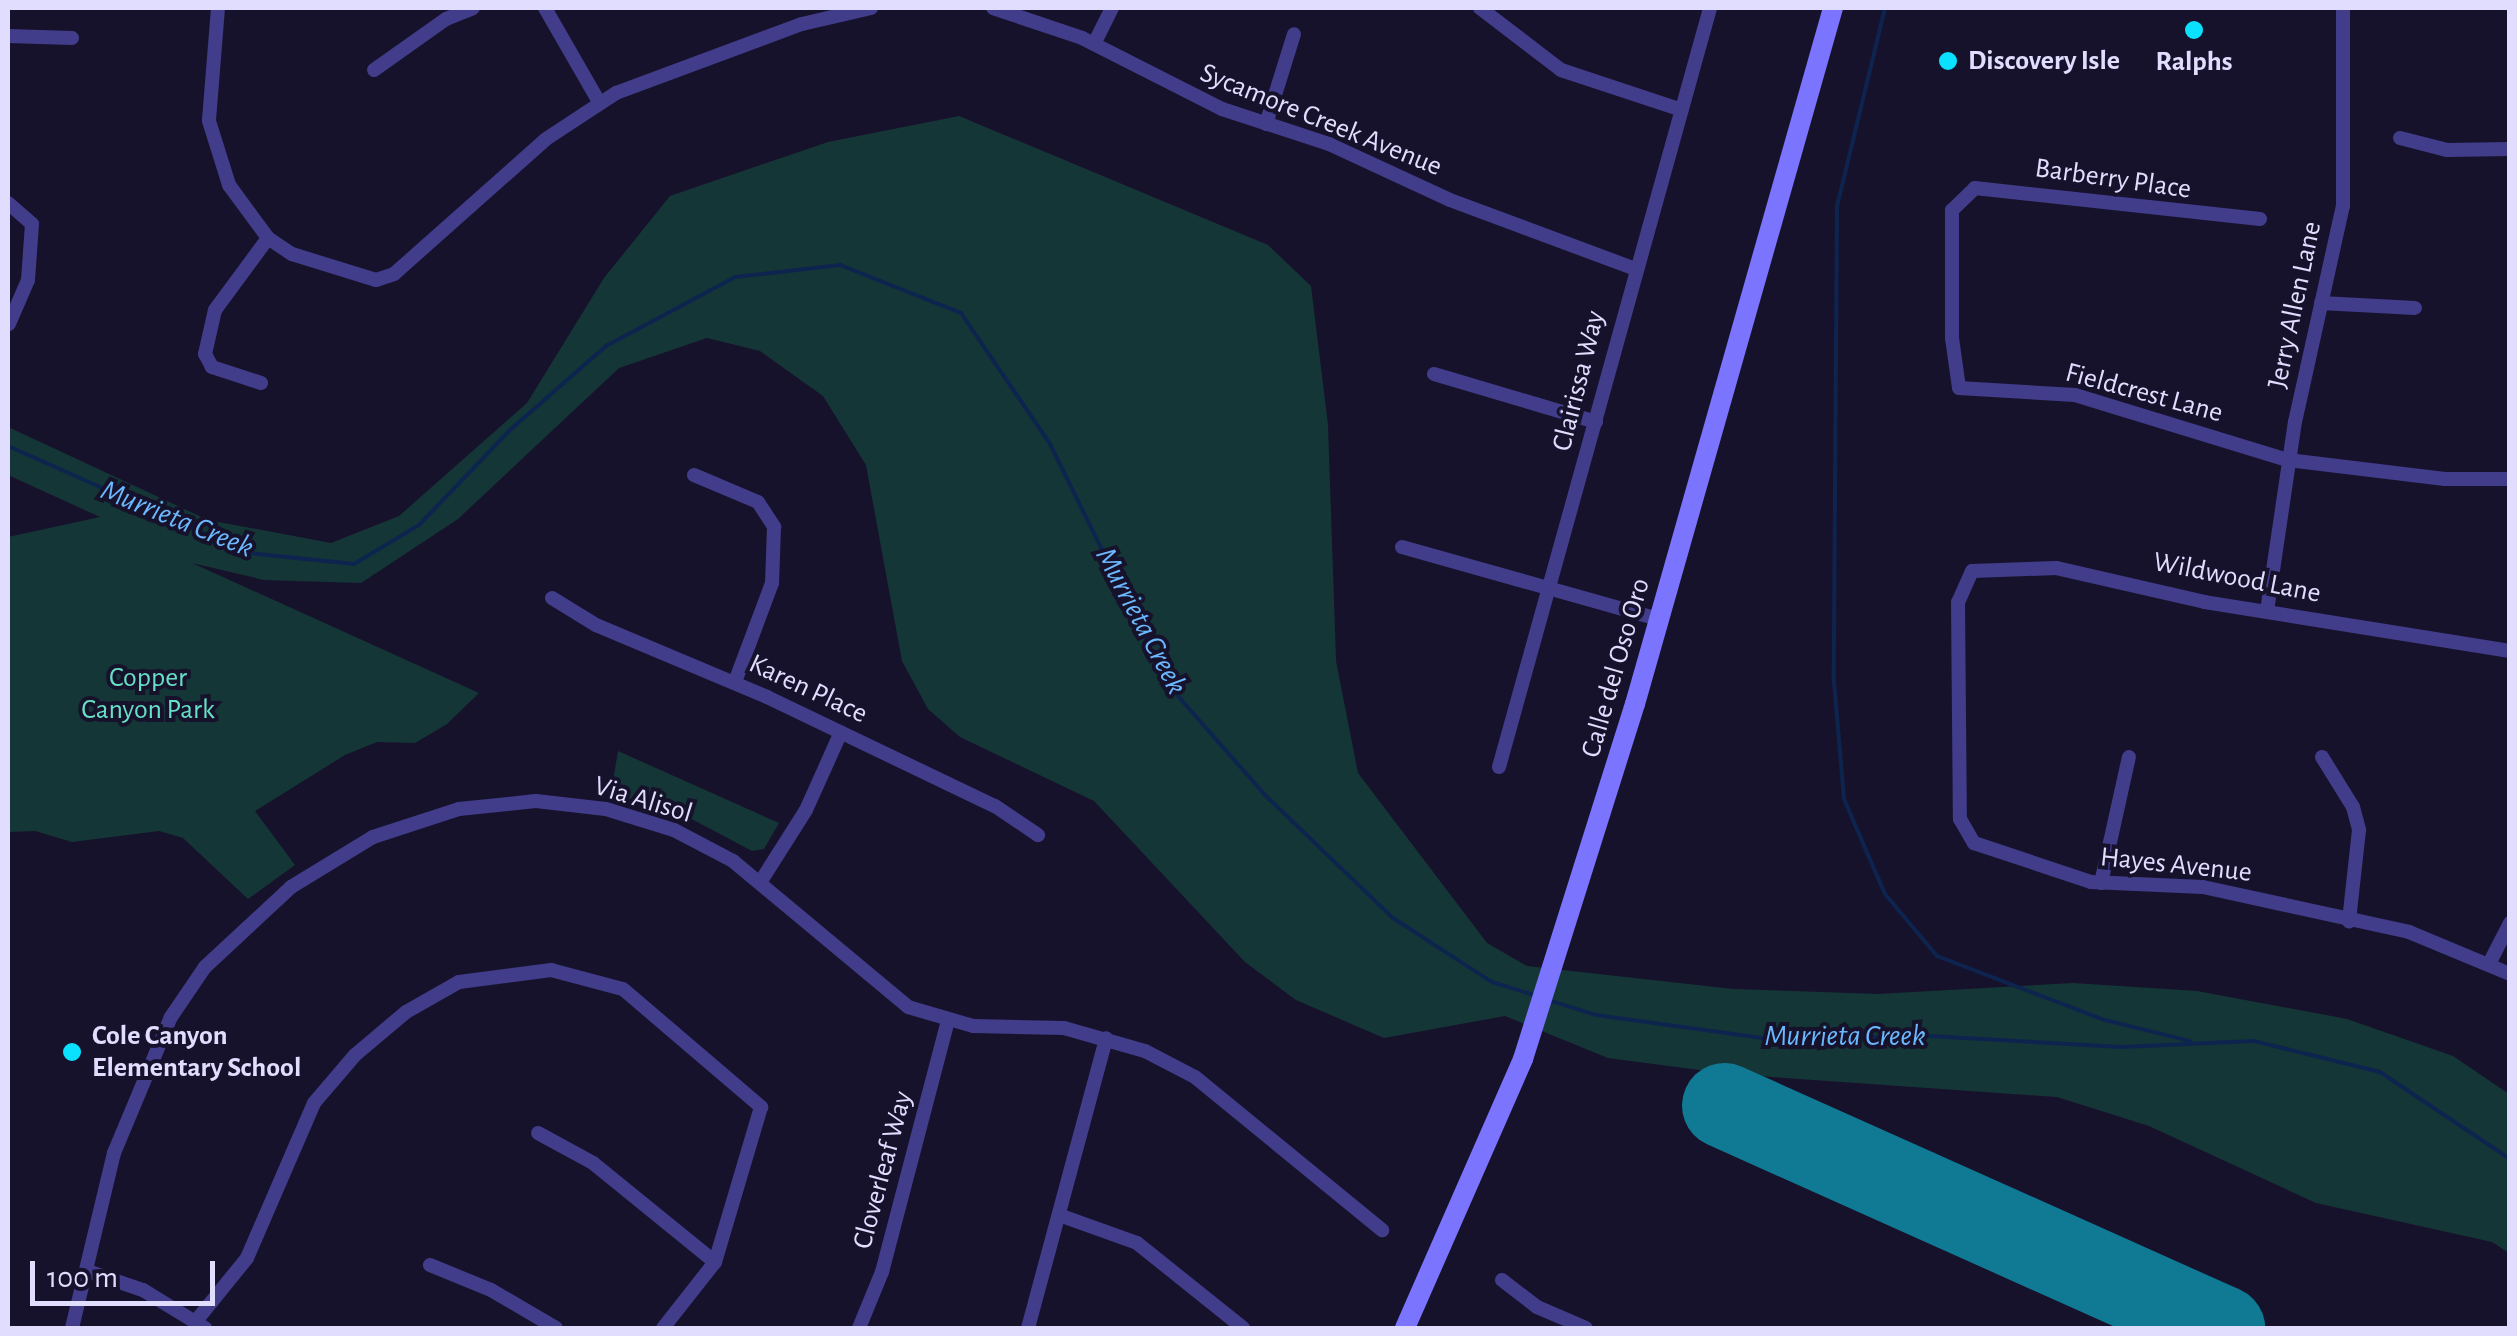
<!DOCTYPE html>
<html>
<head>
<meta charset="utf-8">
<style>
  body { margin:0 }
  #map { position:relative; width:2517px; height:1336px; overflow:hidden; background:#17122c; font-family:"Alegreya Sans",sans-serif }
  div>[style] { position:absolute }
  .green>* { inset:0; background:#153636 }
  .stream>* { height:4px; margin:-2px; padding:0 2px; transform-origin:2px; border-radius:2px; background:#0d244f }
  .runway>* { height:85px; margin:-42.5px; padding:0 42.5px; transform-origin:42.5px; border-radius:42.5px; background:#107a95 }
  .minor>* { height:14px; margin:-7px; padding:0 7px; transform-origin:7px; border-radius:7px; background:#413d8b }
  .secondary>* { height:20px; margin:-10px; padding:0 10px; transform-origin:10px; border-radius:10px; background:#7a74fe }
  .dots>* { width:28px; height:28px; translate:-50% -50%; box-sizing:border-box; border:5px solid #17122c; border-radius:50% }
  span { translate:-50% -50%; white-space:nowrap; text-align:center; line-height:1.15; -webkit-text-stroke:8px #17122c; paint-order:stroke }
  .poi-label { font-size:28px; color:#e1ddff; font-weight:700 }
  .left { translate:0 -50%; text-align:left }
  .street-label { font-size:28px; color:#e1ddff }
  .park-label { font-size:28px; color:#67e1c5 }
  .water-label { font-size:30px; color:#6bb8fe; font-style:italic }
  .frame { position:absolute; inset:0; border:10px solid #e1ddff; pointer-events:none }
  .scale { position:absolute; left:30px; top:1261px; width:185px; height:45px; box-sizing:border-box; border:5px solid #e1ddff; border-top:0; padding-left:12px; font-size:30px; line-height:35px; white-space:nowrap; color:#e1ddff; -webkit-text-stroke:8px #17122c; paint-order:stroke }
</style>
</head>
<body>
<div id="map">
  <div class="green">
    <div style="clip-path:polygon(959px 116px,1268px 245px,1311px 286px,1328px 425px,1336px 661px,1358px 773px,1487px 943px,1527px 966px,1733px 989px,1878px 994px,2073px 983px,2197px 991px,2347px 1019px,2453px 1056px,2509px 1094px,2509px 1253px,2492px 1242px,2316px 1203px,2149px 1126px,2057px 1097px,1730px 1074px,1608px 1058px,1505px 1016px,1384px 1038px,1296px 1000px,1245px 962px,1094px 801px,960px 737px,928px 709px,902px 661px,866px 465px,823px 396px,760px 351px,707px 338px,619px 368px,458px 519px,361px 583px,264px 580px,192px 563px,479px 693px,447px 724px,415px 743px,377px 742px,345px 755px,255px 811px,295px 865px,248px 899px,183px 838px,159px 831px,72px 842px,35px 831px,8px 832px,8px 537px,100px 517px,8px 475px,8px 427px,208px 520px,331px 543px,399px 516px,527px 403px,604px 278px,670px 196px,828px 142px)"></div>
    <div style="clip-path:polygon(618px 751px,779px 823px,764px 849px,752px 851px,684px 815px,611px 793px)"></div>
  </div>
  <div class="stream">
    <div style="left:1885px;top:8px;width:204px;rotate:103.6deg"></div>
    <div style="left:1837px;top:206px;width:476px;rotate:90.4deg"></div>
    <div style="left:1834px;top:682px;width:117px;rotate:85.1deg"></div>
    <div style="left:1844px;top:799px;width:103px;rotate:66.7deg"></div>
    <div style="left:1885px;top:894px;width:81px;rotate:50deg"></div>
    <div style="left:1937px;top:956px;width:180px;rotate:20.9deg"></div>
    <div style="left:2105px;top:1020px;width:88px;rotate:13.9deg"></div>
    <div style="left:8px;top:446px;width:263px;rotate:24deg"></div>
    <div style="left:248px;top:553px;width:107px;rotate:5.9deg"></div>
    <div style="left:354px;top:564px;width:76px;rotate:-31deg"></div>
    <div style="left:419px;top:525px;width:132px;rotate:-46.2deg"></div>
    <div style="left:510px;top:430px;width:128px;rotate:-41.2deg"></div>
    <div style="left:606px;top:346px;width:146px;rotate:-28.1deg"></div>
    <div style="left:735px;top:277px;width:106px;rotate:-6.5deg"></div>
    <div style="left:840px;top:265px;width:130px;rotate:21.6deg"></div>
    <div style="left:961px;top:313px;width:158px;rotate:55.8deg"></div>
    <div style="left:1050px;top:444px;width:270px;rotate:63.8deg"></div>
    <div style="left:1169px;top:686px;width:145px;rotate:48.6deg"></div>
    <div style="left:1265px;top:795px;width:178px;rotate:43.9deg"></div>
    <div style="left:1393px;top:918px;width:118px;rotate:32.9deg"></div>
    <div style="left:1492px;top:982px;width:44px;rotate:17.2deg"></div>
    <div style="left:1548px;top:1000px;width:50px;rotate:17.4deg"></div>
    <div style="left:1596px;top:1015px;width:175px;rotate:7.9deg"></div>
    <div style="left:1769px;top:1039px;width:161px;rotate:-1.1deg"></div>
    <div style="left:1930px;top:1036px;width:192px;rotate:3.3deg"></div>
    <div style="left:2122px;top:1047px;width:132px;rotate:-2.6deg"></div>
    <div style="left:2254px;top:1041px;width:130px;rotate:13.8deg"></div>
    <div style="left:2380px;top:1072px;width:156px;rotate:33.8deg"></div>
  </div>
  <div class="runway">
    <div style="left:1724px;top:1105px;width:546px;rotate:24.12deg"></div>
  </div>
  <div class="minor">
    <div style="left:218px;top:8px;width:113px;rotate:94.6deg"></div>
    <div style="left:209px;top:121px;width:67px;rotate:72.6deg"></div>
    <div style="left:229px;top:185px;width:66px;rotate:53.7deg"></div>
    <div style="left:268px;top:238px;width:29px;rotate:34deg"></div>
    <div style="left:292px;top:254px;width:88px;rotate:17.2deg"></div>
    <div style="left:376px;top:280px;width:19px;rotate:-18deg"></div>
    <div style="left:394px;top:274px;width:203px;rotate:-41.6deg"></div>
    <div style="left:546px;top:139px;width:84px;rotate:-33.3deg"></div>
    <div style="left:616px;top:93px;width:198px;rotate:-20.4deg"></div>
    <div style="left:802px;top:24px;width:71px;rotate:-13.1deg"></div>
    <div style="left:545px;top:8px;width:108px;rotate:60.1deg"></div>
    <div style="left:993px;top:8px;width:94px;rotate:18.6deg"></div>
    <div style="left:1082px;top:38px;width:157px;rotate:26.9deg"></div>
    <div style="left:1222px;top:109px;width:113px;rotate:18.1deg"></div>
    <div style="left:1329px;top:144px;width:133px;rotate:24.8deg"></div>
    <div style="left:1450px;top:200px;width:195px;rotate:20.4deg"></div>
    <div style="left:1480px;top:8px;width:102px;rotate:37.4deg"></div>
    <div style="left:1561px;top:70px;width:127px;rotate:18.3deg"></div>
    <div style="left:8px;top:36px;width:64px;rotate:1.8deg"></div>
    <div style="left:1094px;top:44px;width:40px;rotate:-63.4deg"></div>
    <div style="left:374px;top:70px;width:88px;rotate:-35.3deg"></div>
    <div style="left:446px;top:19px;width:29px;rotate:-22deg"></div>
    <div style="left:1266px;top:124px;width:94px;rotate:-72.7deg"></div>
    <div style="left:2400px;top:138px;width:49px;rotate:14.3deg"></div>
    <div style="left:2447px;top:150px;width:63px;rotate:-0.9deg"></div>
    <div style="left:8px;top:203px;width:32px;rotate:41deg"></div>
    <div style="left:32px;top:224px;width:56px;rotate:94.1deg"></div>
    <div style="left:28px;top:280px;width:48px;rotate:113.4deg"></div>
    <div style="left:2260px;top:219px;width:287px;rotate:-173.8deg"></div>
    <div style="left:1975px;top:188px;width:32px;rotate:136deg"></div>
    <div style="left:1952px;top:210px;width:128px;rotate:90deg"></div>
    <div style="left:1952px;top:338px;width:50px;rotate:82deg"></div>
    <div style="left:1959px;top:388px;width:116px;rotate:3.5deg"></div>
    <div style="left:2075px;top:395px;width:223px;rotate:17deg"></div>
    <div style="left:2288px;top:460px;width:158px;rotate:6.9deg"></div>
    <div style="left:2445px;top:479px;width:65px"></div>
    <div style="left:2321px;top:303px;width:94px;rotate:3deg"></div>
    <div style="left:1434px;top:374px;width:169px;rotate:16.5deg"></div>
    <div style="left:261px;top:383px;width:52px;rotate:-161.9deg"></div>
    <div style="left:212px;top:367px;width:15px;rotate:-118deg"></div>
    <div style="left:205px;top:354px;width:45px;rotate:-77.2deg"></div>
    <div style="left:215px;top:310px;width:89px;rotate:-53.6deg"></div>
    <div style="left:694px;top:475px;width:69px;rotate:22.9deg"></div>
    <div style="left:758px;top:502px;width:30px;rotate:57deg"></div>
    <div style="left:774px;top:527px;width:56px;rotate:92deg"></div>
    <div style="left:772px;top:583px;width:106px;rotate:110.5deg"></div>
    <div style="left:1402px;top:547px;width:267px;rotate:15.7deg"></div>
    <div style="left:552px;top:598px;width:52px;rotate:31.5deg"></div>
    <div style="left:596px;top:625px;width:186px;rotate:22.8deg"></div>
    <div style="left:767px;top:697px;width:253px;rotate:25.6deg"></div>
    <div style="left:995px;top:806px;width:52px;rotate:34deg"></div>
    <div style="left:2267px;top:611px;width:191px;rotate:-81.6deg"></div>
    <div style="left:2295px;top:422px;width:221px;rotate:-77.5deg"></div>
    <div style="left:2343px;top:206px;width:198px;rotate:-90deg"></div>
    <div style="left:2510px;top:651px;width:309px;rotate:-170.9deg"></div>
    <div style="left:2205px;top:602px;width:152px;rotate:-167.1deg"></div>
    <div style="left:2057px;top:568px;width:85px;rotate:178deg"></div>
    <div style="left:1972px;top:571px;width:34px;rotate:114deg"></div>
    <div style="left:1958px;top:602px;width:217px;rotate:89.5deg"></div>
    <div style="left:1960px;top:819px;width:28px;rotate:60deg"></div>
    <div style="left:1974px;top:843px;width:123px;rotate:18.4deg"></div>
    <div style="left:2091px;top:882px;width:112px;rotate:2.6deg"></div>
    <div style="left:2203px;top:887px;width:211px;rotate:12.3deg"></div>
    <div style="left:2409px;top:932px;width:109px;rotate:22.6deg"></div>
    <div style="left:2322px;top:757px;width:59px;rotate:58.2deg"></div>
    <div style="left:2353px;top:807px;width:24px;rotate:75deg"></div>
    <div style="left:2359px;top:830px;width:92px;rotate:96.3deg"></div>
    <div style="left:1499px;top:767px;width:788px;rotate:-74.46deg"></div>
    <div style="left:761px;top:881px;width:84px;rotate:-57.6deg"></div>
    <div style="left:806px;top:810px;width:85px;rotate:-65.8deg"></div>
    <div style="left:2101px;top:883px;width:129px;rotate:-77.5deg"></div>
    <div style="left:2490px;top:962px;width:44px;rotate:-62.9deg"></div>
    <div style="left:538px;top:1133px;width:63px;rotate:28.6deg"></div>
    <div style="left:593px;top:1163px;width:157px;rotate:39.1deg"></div>
    <div style="left:1059px;top:1215px;width:83px;rotate:19.7deg"></div>
    <div style="left:1137px;top:1243px;width:136px;rotate:38.7deg"></div>
    <div style="left:430px;top:1265px;width:66px;rotate:22.3deg"></div>
    <div style="left:491px;top:1290px;width:75px;rotate:30.3deg"></div>
    <div style="left:90px;top:1272px;width:56px;rotate:18.8deg"></div>
    <div style="left:143px;top:1290px;width:73px;rotate:31.5deg"></div>
    <div style="left:1502px;top:1280px;width:44px;rotate:37.6deg"></div>
    <div style="left:1537px;top:1307px;width:53px;rotate:23.2deg"></div>
    <div style="left:196px;top:1321px;width:81px;rotate:-51deg"></div>
    <div style="left:247px;top:1258px;width:169px;rotate:-66.6deg"></div>
    <div style="left:314px;top:1103px;width:63px;rotate:-49.5deg"></div>
    <div style="left:355px;top:1055px;width:67px;rotate:-40.1deg"></div>
    <div style="left:406px;top:1012px;width:61px;rotate:-29.5deg"></div>
    <div style="left:459px;top:982px;width:93px;rotate:-7.4deg"></div>
    <div style="left:551px;top:970px;width:74px;rotate:14.8deg"></div>
    <div style="left:623px;top:989px;width:182px;rotate:40.5deg"></div>
    <div style="left:761px;top:1107px;width:162px;rotate:106.5deg"></div>
    <div style="left:715px;top:1262px;width:84px;rotate:128.2deg"></div>
    <div style="left:72px;top:1328px;width:180px;rotate:-76.5deg"></div>
    <div style="left:114px;top:1153px;width:147px;rotate:-67.3deg"></div>
    <div style="left:171px;top:1017px;width:60px;rotate:-55.8deg"></div>
    <div style="left:205px;top:967px;width:117px;rotate:-42.9deg"></div>
    <div style="left:291px;top:887px;width:96px;rotate:-31.4deg"></div>
    <div style="left:373px;top:837px;width:90px;rotate:-18deg"></div>
    <div style="left:459px;top:809px;width:77px;rotate:-5.9deg"></div>
    <div style="left:536px;top:801px;width:70px;rotate:6.5deg"></div>
    <div style="left:606px;top:809px;width:71px;rotate:17.2deg"></div>
    <div style="left:674px;top:830px;width:67px;rotate:27.7deg"></div>
    <div style="left:733px;top:861px;width:228px;rotate:39.8deg"></div>
    <div style="left:908px;top:1007px;width:68px;rotate:16.3deg"></div>
    <div style="left:973px;top:1026px;width:91px;rotate:1.3deg"></div>
    <div style="left:1064px;top:1028px;width:84px;rotate:15.9deg"></div>
    <div style="left:1145px;top:1051px;width:56px;rotate:27.5deg"></div>
    <div style="left:1195px;top:1077px;width:242px;rotate:39.3deg"></div>
    <div style="left:859px;top:1328px;width:61px;rotate:-67.7deg"></div>
    <div style="left:882px;top:1272px;width:260px;rotate:-75.3deg"></div>
    <div style="left:1028px;top:1328px;width:300px;rotate:-74.9deg"></div>
  </div>
  <div class="secondary">
    <div style="left:1405px;top:1328px;width:294px;rotate:-66.3deg"></div>
    <div style="left:1523px;top:1059px;width:372px;rotate:-72.5deg"></div>
    <div style="left:1635px;top:704px;width:724px;rotate:-74.12deg"></div>
  </div>
  <div class="dots">
    <div style="left:2194px;top:30px;background:#0ae1fe"></div>
    <div style="left:1948px;top:61px;background:#0ae1fe"></div>
    <div style="left:72px;top:1052px;background:#0ae1fe"></div>
  </div>
  <div class="poi-label">
    <span class="left" style="left:1968px;top:61px">Discovery Isle</span>
    <span style="left:2194px;top:62px">Ralphs</span>
    <span class="left" style="left:92px;top:1052px">Cole Canyon<br>Elementary School</span>
  </div>
  <div class="street-label">
    <span style="left:1321px;top:120px;rotate:22deg">Sycamore Creek Avenue</span>
    <span style="left:2113px;top:179px;rotate:8deg">Barberry Place</span>
    <span style="left:2295px;top:305px;rotate:-78deg">Jerry Allen Lane</span>
    <span style="left:1579px;top:381px;rotate:-76deg">Clairissa Way</span>
    <span style="left:2144px;top:393px;rotate:15deg">Fieldcrest Lane</span>
    <span style="left:2237px;top:578px;rotate:11deg">Wildwood Lane</span>
    <span style="left:1616px;top:668px;rotate:-74deg">Calle del Oso Oro</span>
    <span style="left:808px;top:689px;rotate:25deg">Karen Place</span>
    <span style="left:643px;top:800px;rotate:17deg">Via Alisol</span>
    <span style="left:2176px;top:865px;rotate:6deg">Hayes Avenue</span>
    <span style="left:883px;top:1170px;rotate:-75deg">Cloverleaf Way</span>
  </div>
  <div class="park-label">
    <span style="left:148px;top:694px">Copper<br>Canyon Park</span>
  </div>
  <div class="water-label">
    <span style="left:177px;top:519px;rotate:22deg">Murrieta Creek</span>
    <span style="left:1141px;top:621px;rotate:62deg">Murrieta Creek</span>
    <span style="left:1845px;top:1036px">Murrieta Creek</span>
  </div>
  <div class="frame"></div>
  <div class="scale">100 m</div>
</div>
</body>
</html>
